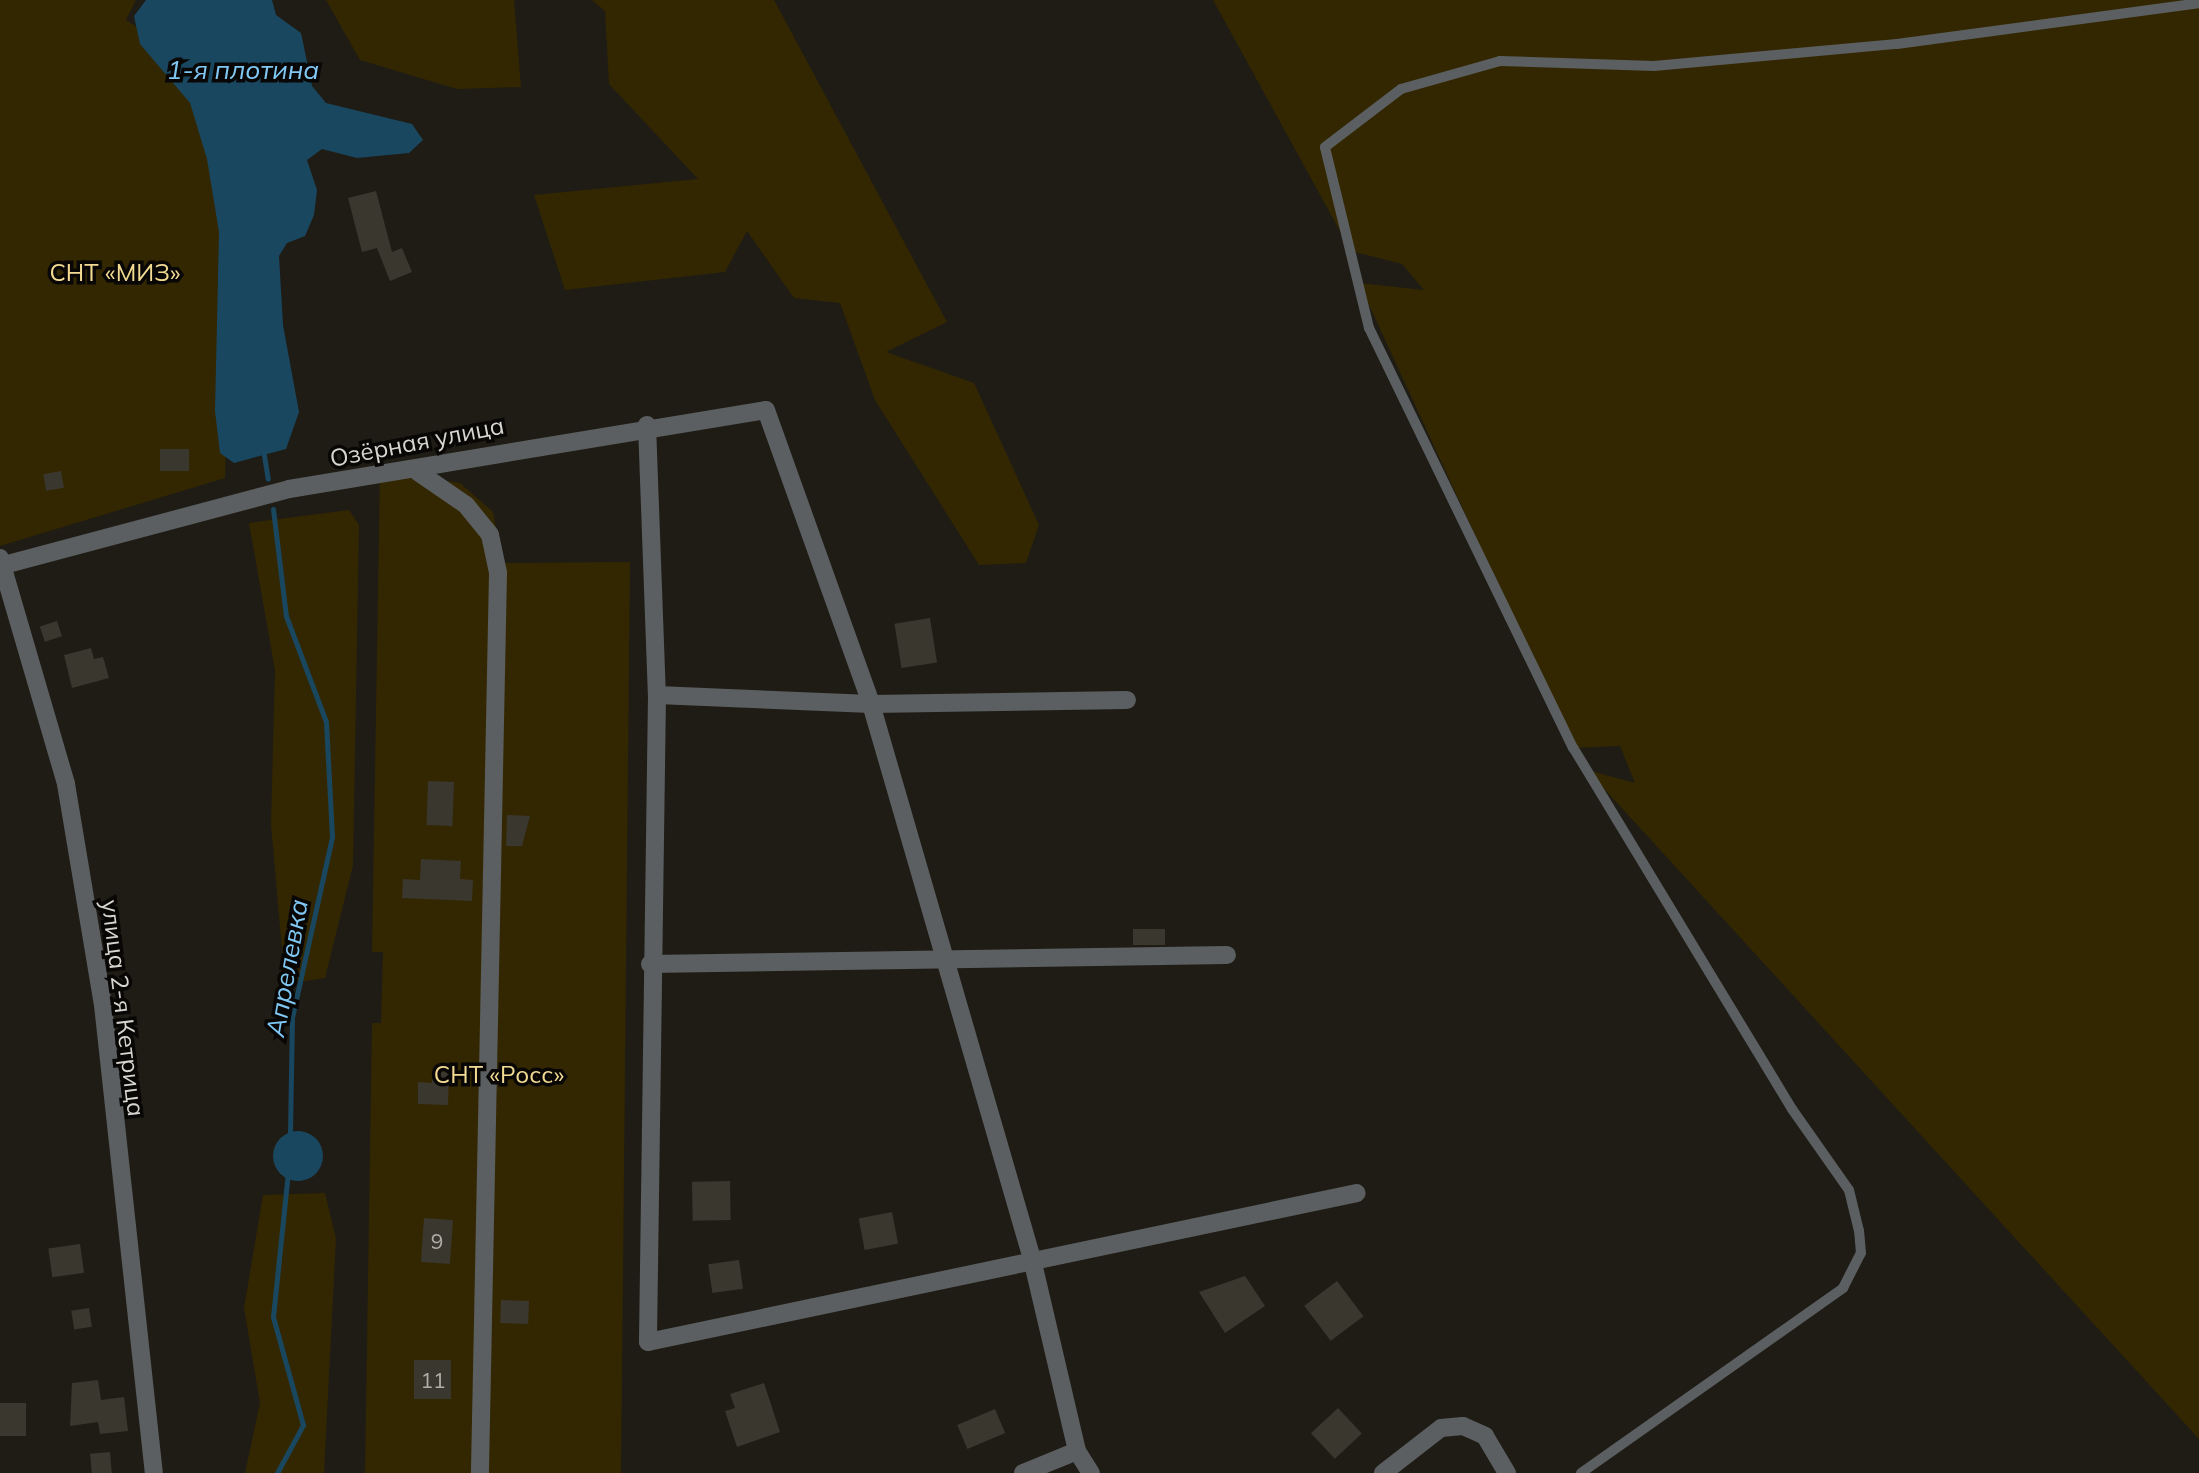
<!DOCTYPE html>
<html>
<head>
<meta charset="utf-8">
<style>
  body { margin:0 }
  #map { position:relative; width:2199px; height:1473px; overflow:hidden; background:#1f1c15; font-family:Mulish,sans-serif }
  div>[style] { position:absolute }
  .green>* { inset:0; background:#332701 }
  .water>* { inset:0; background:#1a4760 }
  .round { border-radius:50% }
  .stream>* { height:5px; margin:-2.5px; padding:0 2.5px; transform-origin:2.5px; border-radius:2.5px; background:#1a4760 }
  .building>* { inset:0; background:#3a372f; transform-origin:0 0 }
  .service>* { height:10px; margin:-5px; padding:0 5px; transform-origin:5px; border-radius:5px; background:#5b5f61 }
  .minor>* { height:18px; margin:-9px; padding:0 9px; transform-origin:9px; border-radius:9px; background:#5b5f61 }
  span { translate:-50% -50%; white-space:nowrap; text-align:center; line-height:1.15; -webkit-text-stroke:7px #080705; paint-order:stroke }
  .number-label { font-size:21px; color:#b0aea8 }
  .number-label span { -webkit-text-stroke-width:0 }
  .park-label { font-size:24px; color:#f3da92 }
  .street-label { font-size:24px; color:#d8d6d1 }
  .water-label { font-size:26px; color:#80c8f3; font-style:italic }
</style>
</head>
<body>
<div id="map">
  <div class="green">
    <div style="clip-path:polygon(0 0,136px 0,126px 20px,154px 38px,219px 142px,229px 325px,225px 478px,0 546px)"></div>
    <div style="clip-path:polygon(326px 0,514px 0,521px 87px,457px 89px,360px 60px)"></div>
    <div style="clip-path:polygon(592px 0,774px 0,947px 322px,886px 352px,974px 383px,1039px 525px,1026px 563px,979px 565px,875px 400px,840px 303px,794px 298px,747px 231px,725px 272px,565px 290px,534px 195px,698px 179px,609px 84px,605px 11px)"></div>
    <div style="clip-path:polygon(1213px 0,2199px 0,2199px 1439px,1587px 770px,1635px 783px,1620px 746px,1573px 748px,1359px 283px,1424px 290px,1402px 264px,1351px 251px)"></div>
    <div style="clip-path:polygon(380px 470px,460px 483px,493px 512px,502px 563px,630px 562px,621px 1473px,365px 1473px,372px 1023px,381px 1023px,383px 952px,372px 952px)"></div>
    <div style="clip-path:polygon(349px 510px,359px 525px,353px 865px,325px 978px,285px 984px,271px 824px,275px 670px,249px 523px)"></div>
    <div style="clip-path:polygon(325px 1193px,336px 1239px,324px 1473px,245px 1473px,260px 1403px,244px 1308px,263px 1195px)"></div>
  </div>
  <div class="water">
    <div style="clip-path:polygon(146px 0,272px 0,276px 15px,301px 33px,312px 86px,326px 103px,412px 124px,423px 140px,409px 153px,357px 158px,322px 149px,307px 160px,317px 190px,314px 215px,305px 236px,287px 243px,279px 256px,283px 325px,299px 412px,286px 449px,234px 463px,220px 453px,215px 411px,219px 232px,207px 159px,190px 103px,140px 44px,134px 16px)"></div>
    <div class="round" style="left:273px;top:1131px;width:50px;height:50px"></div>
  </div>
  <div class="stream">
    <div style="left:264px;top:455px;width:24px;rotate:81deg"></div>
    <div style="left:273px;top:509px;width:108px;rotate:83.1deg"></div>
    <div style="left:286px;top:616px;width:113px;rotate:69.3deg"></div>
    <div style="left:326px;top:722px;width:115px;rotate:87deg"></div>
    <div style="left:332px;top:837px;width:184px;rotate:102.5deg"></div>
    <div style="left:292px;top:1017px;width:118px;rotate:91deg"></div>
    <div style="left:277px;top:1473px;width:55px;rotate:-61.6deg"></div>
    <div style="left:303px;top:1425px;width:112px;rotate:-105.5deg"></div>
    <div style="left:273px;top:1317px;width:145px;rotate:-84.1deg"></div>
  </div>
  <div class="building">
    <div style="clip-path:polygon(376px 191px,392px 252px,402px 248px,412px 272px,390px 281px,377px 248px,362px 252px,348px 198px)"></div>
    <div style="left:160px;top:449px;width:29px;height:22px"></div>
    <div style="left:61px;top:471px;width:17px;height:18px;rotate:80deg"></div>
    <div style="left:930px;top:618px;width:45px;height:36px;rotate:81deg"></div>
    <div style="left:57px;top:621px;width:16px;height:18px;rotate:72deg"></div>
    <div style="clip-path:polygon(91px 648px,94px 659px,103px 657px,109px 678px,72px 688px,64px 655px)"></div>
    <div style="left:428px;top:781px;width:26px;height:44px;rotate:2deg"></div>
    <div style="clip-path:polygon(507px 815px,530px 816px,522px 846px,506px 846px)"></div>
    <div style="clip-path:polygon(421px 859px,461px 861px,460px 879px,473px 880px,472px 901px,402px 898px,403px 879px,420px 880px)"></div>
    <div style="left:1133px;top:929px;width:32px;height:16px"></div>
    <div style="clip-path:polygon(432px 1071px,449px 1071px,448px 1105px,418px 1104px,418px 1082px,432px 1083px)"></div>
    <div style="left:730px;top:1181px;width:39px;height:38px;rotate:89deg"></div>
    <div style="left:892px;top:1212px;width:32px;height:34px;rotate:79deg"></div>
    <div style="left:424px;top:1218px;width:29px;height:44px;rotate:4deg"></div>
    <div style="left:80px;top:1244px;width:29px;height:32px;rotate:82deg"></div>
    <div style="left:739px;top:1260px;width:29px;height:31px;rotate:82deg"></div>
    <div style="clip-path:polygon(1245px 1276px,1265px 1306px,1225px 1333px,1199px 1292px)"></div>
    <div style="left:1337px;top:1281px;width:44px;height:41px;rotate:53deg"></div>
    <div style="left:501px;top:1300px;width:28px;height:23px;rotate:2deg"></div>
    <div style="left:89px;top:1308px;width:19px;height:18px;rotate:81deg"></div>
    <div style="left:414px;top:1360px;width:37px;height:39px"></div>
    <div style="clip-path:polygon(98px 1380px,101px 1400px,124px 1397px,128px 1431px,100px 1434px,98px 1422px,70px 1426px,72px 1383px)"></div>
    <div style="clip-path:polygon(764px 1383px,780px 1432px,737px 1447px,725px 1411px,735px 1408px,730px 1394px)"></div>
    <div style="left:0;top:1403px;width:26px;height:33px"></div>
    <div style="left:1338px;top:1408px;width:35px;height:37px;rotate:47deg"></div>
    <div style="left:995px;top:1409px;width:26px;height:41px;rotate:67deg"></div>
    <div style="left:110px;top:1452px;width:21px;height:20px;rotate:85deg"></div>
  </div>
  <div class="service">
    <div style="left:1581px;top:1473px;width:321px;rotate:-35.2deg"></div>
    <div style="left:1843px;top:1288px;width:39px;rotate:-63deg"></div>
    <div style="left:1861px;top:1253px;width:22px;rotate:-95deg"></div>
    <div style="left:1859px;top:1231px;width:42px;rotate:-103.7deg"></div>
    <div style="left:1849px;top:1190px;width:99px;rotate:-125.1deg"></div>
    <div style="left:1792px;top:1109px;width:422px;rotate:-121.2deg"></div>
    <div style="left:1573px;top:748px;width:467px;rotate:-115.9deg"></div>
    <div style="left:1369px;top:328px;width:186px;rotate:-103.7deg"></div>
    <div style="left:1325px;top:147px;width:96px;rotate:-37.3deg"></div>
    <div style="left:1401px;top:89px;width:103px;rotate:-15.8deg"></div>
    <div style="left:1500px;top:61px;width:154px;rotate:1.9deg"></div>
    <div style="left:1654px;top:66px;width:244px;rotate:-5.2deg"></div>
    <div style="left:1897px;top:44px;width:305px;rotate:-7.7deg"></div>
  </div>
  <div class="minor">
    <div style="left:647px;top:425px;width:270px;rotate:87.9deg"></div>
    <div style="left:657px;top:695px;width:647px;rotate:90.8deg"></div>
    <div style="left:648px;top:1342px;width:724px;rotate:-11.87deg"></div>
    <div style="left:418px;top:472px;width:58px;rotate:34.5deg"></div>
    <div style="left:466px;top:505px;width:38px;rotate:51deg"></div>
    <div style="left:490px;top:535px;width:39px;rotate:78deg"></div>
    <div style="left:498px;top:573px;width:900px;rotate:91.15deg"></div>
    <div style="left:0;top:558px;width:235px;rotate:73.7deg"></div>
    <div style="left:66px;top:784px;width:224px;rotate:80.5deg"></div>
    <div style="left:103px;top:1005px;width:471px;rotate:83.8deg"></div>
    <div style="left:0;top:566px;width:299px;rotate:-14.9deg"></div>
    <div style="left:289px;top:489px;width:483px;rotate:-9.4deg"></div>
    <div style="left:766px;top:410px;width:312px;rotate:70.3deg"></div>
    <div style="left:871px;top:704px;width:578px;rotate:73.82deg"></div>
    <div style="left:1032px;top:1259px;width:197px;rotate:76.8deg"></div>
    <div style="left:1077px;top:1451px;width:26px;rotate:58deg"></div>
    <div style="left:657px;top:695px;width:214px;rotate:2.4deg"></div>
    <div style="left:871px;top:704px;width:256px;rotate:-0.9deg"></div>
    <div style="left:650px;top:964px;width:577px;rotate:-0.89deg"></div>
    <div style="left:1023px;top:1473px;width:58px;rotate:-22.2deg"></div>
    <div style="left:1383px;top:1473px;width:73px;rotate:-37.8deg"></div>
    <div style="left:1441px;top:1428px;width:22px;rotate:-5deg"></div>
    <div style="left:1463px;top:1426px;width:24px;rotate:24deg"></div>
    <div style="left:1485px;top:1436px;width:43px;rotate:59.3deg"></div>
  </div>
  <div class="number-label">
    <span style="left:437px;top:1241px">9</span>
    <span style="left:433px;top:1380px">11</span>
  </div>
  <div class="park-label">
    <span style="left:115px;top:273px">СНТ «МИЗ»</span>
    <span style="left:499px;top:1075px">СНТ «Росс»</span>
  </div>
  <div class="street-label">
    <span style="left:417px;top:442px;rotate:-11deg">Озёрная улица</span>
    <span style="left:123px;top:1008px;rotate:83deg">улица 2-я Кетрица</span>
  </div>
  <div class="water-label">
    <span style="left:243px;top:70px">1-я плотина</span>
    <span style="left:287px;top:968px;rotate:-80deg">Апрелевка</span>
  </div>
</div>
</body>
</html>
